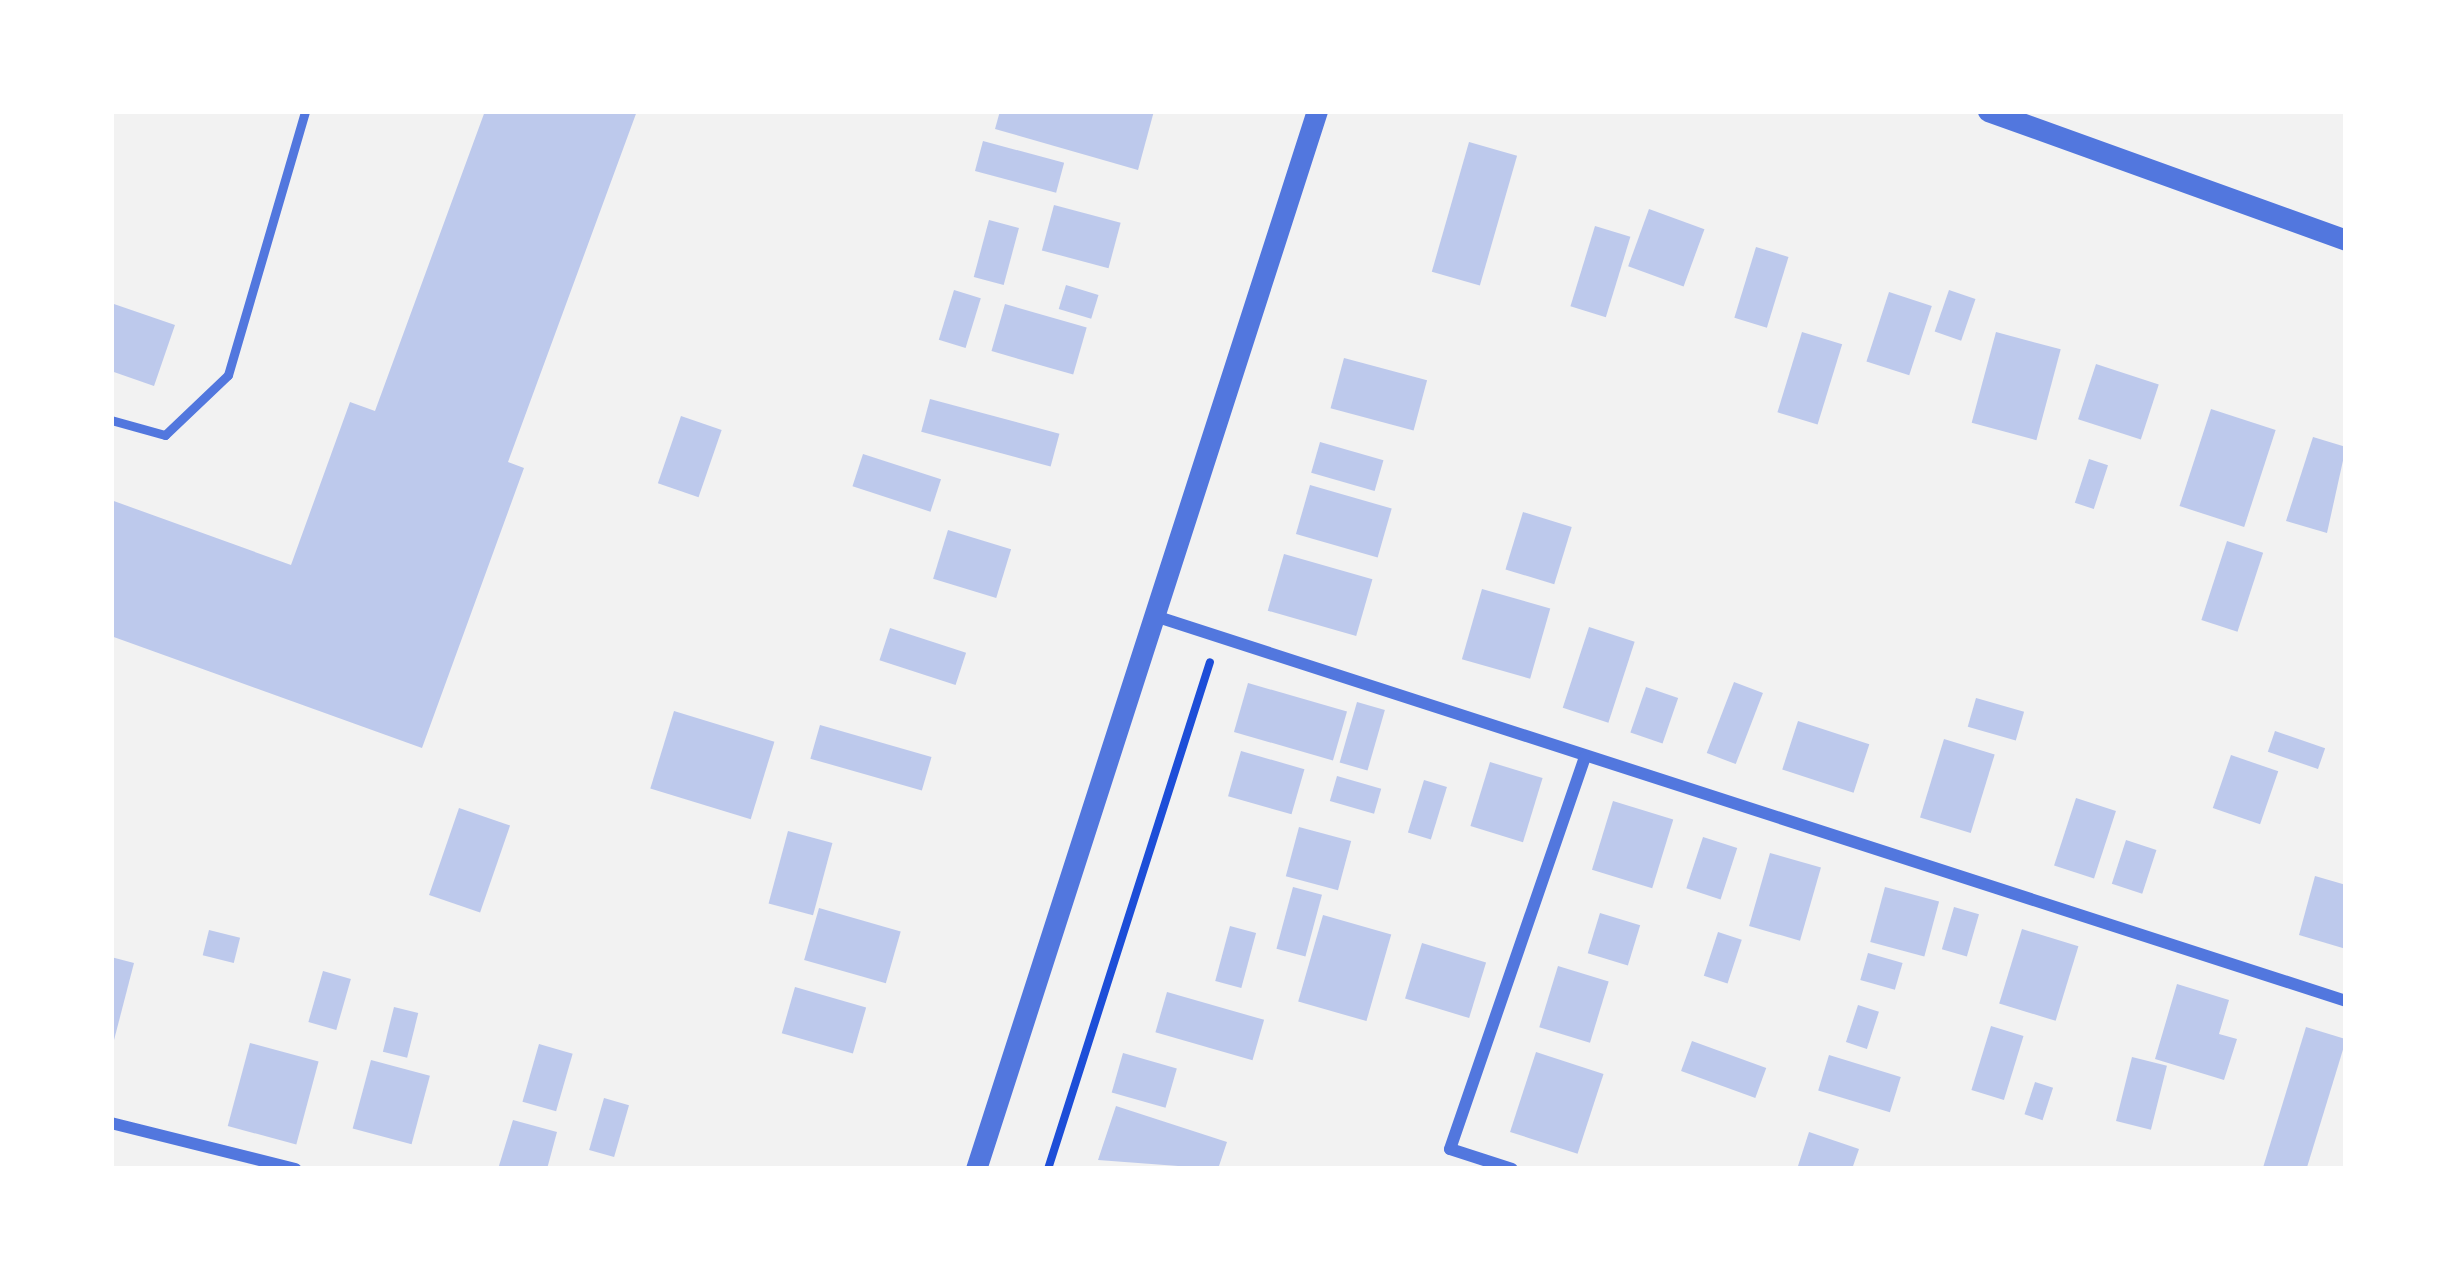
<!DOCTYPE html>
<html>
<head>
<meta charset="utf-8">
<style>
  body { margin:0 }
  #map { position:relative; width:2457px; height:1280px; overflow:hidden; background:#f2f2f2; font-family:"Exo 2",sans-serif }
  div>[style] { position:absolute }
  .building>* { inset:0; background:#bdc9ec; transform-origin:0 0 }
  .path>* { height:8px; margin:-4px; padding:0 4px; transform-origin:4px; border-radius:4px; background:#1d4ed8 }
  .service>* { height:9px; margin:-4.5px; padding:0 4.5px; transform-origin:4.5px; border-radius:4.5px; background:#5277de }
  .minor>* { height:12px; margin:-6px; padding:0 6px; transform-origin:6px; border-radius:6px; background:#5277de }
  .tertiary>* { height:21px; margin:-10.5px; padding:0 10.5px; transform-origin:10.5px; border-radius:10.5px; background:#5277de }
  span { translate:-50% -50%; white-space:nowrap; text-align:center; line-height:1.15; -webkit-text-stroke:12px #fff; paint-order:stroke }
  .frame { position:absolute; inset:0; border:114px solid #fff; pointer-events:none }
</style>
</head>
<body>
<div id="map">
  <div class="building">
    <div style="clip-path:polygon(485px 111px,637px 111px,508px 462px,524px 468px,422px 748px,111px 636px,111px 500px,291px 565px,350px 402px,375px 411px)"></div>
    <div style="clip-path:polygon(1000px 111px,1154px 111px,1138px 170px,995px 129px)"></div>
    <div style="left:983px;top:141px;width:84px;height:31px;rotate:15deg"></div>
    <div style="left:1469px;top:142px;width:50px;height:135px;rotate:16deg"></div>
    <div style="left:1054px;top:205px;width:69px;height:47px;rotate:15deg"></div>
    <div style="left:1649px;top:209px;width:59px;height:61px;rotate:20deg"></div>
    <div style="left:989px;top:220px;width:31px;height:59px;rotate:15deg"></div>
    <div style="left:1595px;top:226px;width:37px;height:84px;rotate:17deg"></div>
    <div style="left:1756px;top:247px;width:34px;height:74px;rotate:17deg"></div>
    <div style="left:1066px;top:285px;width:34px;height:25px;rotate:17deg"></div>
    <div style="left:954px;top:290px;width:28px;height:52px;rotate:17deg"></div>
    <div style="left:1949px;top:290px;width:28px;height:44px;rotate:19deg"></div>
    <div style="left:1889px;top:292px;width:45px;height:73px;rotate:18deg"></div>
    <div style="clip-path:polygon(111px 303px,175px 325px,154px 386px,111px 371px)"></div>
    <div style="left:1005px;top:304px;width:85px;height:49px;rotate:16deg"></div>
    <div style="left:1802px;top:332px;width:42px;height:84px;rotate:17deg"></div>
    <div style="left:1996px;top:332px;width:67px;height:94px;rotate:15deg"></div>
    <div style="left:1344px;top:358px;width:86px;height:52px;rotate:15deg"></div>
    <div style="left:2096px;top:364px;width:66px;height:58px;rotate:18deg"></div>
    <div style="left:930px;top:399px;width:134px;height:34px;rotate:15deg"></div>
    <div style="left:2211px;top:409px;width:68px;height:102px;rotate:18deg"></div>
    <div style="left:681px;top:416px;width:43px;height:71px;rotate:19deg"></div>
    <div style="clip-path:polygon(2313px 437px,2346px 447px,2327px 533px,2286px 521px)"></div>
    <div style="left:1320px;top:442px;width:66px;height:32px;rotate:16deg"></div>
    <div style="left:863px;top:454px;width:82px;height:34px;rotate:18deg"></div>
    <div style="left:2089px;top:459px;width:20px;height:46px;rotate:18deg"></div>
    <div style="left:1310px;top:485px;width:85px;height:51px;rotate:16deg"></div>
    <div style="left:1523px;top:512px;width:51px;height:60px;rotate:17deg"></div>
    <div style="left:948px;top:530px;width:66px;height:51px;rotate:17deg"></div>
    <div style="left:2227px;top:541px;width:38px;height:83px;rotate:18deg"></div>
    <div style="left:1284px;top:554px;width:92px;height:59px;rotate:16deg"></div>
    <div style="left:1482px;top:589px;width:71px;height:73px;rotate:16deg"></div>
    <div style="left:1589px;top:627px;width:48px;height:85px;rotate:18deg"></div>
    <div style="left:890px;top:628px;width:80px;height:34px;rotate:18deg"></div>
    <div style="left:1734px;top:682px;width:31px;height:76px;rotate:21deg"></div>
    <div style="left:1248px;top:683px;width:103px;height:51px;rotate:16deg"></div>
    <div style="left:1646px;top:687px;width:34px;height:48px;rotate:19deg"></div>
    <div style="left:1976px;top:698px;width:50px;height:30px;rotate:16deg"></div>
    <div style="left:1357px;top:702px;width:29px;height:63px;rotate:16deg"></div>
    <div style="left:674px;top:711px;width:105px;height:81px;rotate:17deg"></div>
    <div style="left:1798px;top:721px;width:75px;height:51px;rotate:18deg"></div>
    <div style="left:820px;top:725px;width:116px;height:35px;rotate:16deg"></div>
    <div style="left:2275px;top:731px;width:53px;height:22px;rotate:19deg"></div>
    <div style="left:1944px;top:739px;width:53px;height:82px;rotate:17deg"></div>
    <div style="left:1241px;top:751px;width:66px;height:47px;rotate:16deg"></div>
    <div style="left:2231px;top:755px;width:50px;height:56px;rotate:19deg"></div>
    <div style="left:1490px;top:762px;width:55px;height:67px;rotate:17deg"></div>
    <div style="left:1337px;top:776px;width:46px;height:26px;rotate:16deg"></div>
    <div style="left:1424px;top:780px;width:24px;height:55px;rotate:17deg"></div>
    <div style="left:2076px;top:798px;width:42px;height:71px;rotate:18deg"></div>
    <div style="left:1613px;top:801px;width:63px;height:72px;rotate:17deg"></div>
    <div style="left:459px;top:808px;width:54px;height:92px;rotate:19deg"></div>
    <div style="left:1299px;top:827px;width:54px;height:51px;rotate:15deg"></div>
    <div style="left:788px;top:831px;width:46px;height:75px;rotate:15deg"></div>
    <div style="left:1703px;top:837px;width:36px;height:54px;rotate:18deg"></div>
    <div style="left:2126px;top:840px;width:32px;height:46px;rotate:18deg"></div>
    <div style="left:1770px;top:853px;width:53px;height:76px;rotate:16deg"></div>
    <div style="clip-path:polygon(2315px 876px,2346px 885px,2346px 949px,2299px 935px)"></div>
    <div style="left:1293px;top:887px;width:30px;height:64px;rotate:15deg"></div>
    <div style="left:1885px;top:887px;width:56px;height:57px;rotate:15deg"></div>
    <div style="left:1954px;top:907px;width:26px;height:44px;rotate:16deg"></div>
    <div style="left:819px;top:908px;width:85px;height:54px;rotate:16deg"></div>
    <div style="left:1600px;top:913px;width:42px;height:42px;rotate:17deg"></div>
    <div style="left:1323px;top:915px;width:71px;height:90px;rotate:16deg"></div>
    <div style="left:1230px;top:926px;width:27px;height:57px;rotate:15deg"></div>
    <div style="left:2022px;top:929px;width:59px;height:78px;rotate:17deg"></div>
    <div style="left:209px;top:930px;width:32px;height:26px;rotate:14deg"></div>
    <div style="left:1718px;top:932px;width:25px;height:46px;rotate:18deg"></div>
    <div style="left:1422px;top:943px;width:67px;height:58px;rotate:17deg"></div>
    <div style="left:1868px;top:953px;width:36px;height:28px;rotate:16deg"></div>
    <div style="clip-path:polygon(111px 957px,134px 963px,113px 1044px,111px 1044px)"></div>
    <div style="left:1558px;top:966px;width:53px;height:64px;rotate:17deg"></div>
    <div style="left:323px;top:971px;width:29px;height:53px;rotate:16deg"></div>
    <div style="clip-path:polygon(2177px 984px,2229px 1000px,2219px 1034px,2237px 1039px,2224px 1080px,2155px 1059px)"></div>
    <div style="left:795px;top:987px;width:74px;height:48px;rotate:16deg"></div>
    <div style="left:1167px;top:992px;width:101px;height:42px;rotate:16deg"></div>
    <div style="left:1858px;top:1005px;width:22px;height:39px;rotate:18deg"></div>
    <div style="left:394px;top:1007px;width:25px;height:46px;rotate:14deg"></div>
    <div style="left:1991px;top:1026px;width:34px;height:67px;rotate:17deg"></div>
    <div style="left:2306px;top:1027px;width:42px;height:148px;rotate:17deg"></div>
    <div style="left:1692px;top:1041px;width:79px;height:32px;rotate:20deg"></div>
    <div style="left:250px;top:1043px;width:71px;height:86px;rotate:15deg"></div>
    <div style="left:539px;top:1044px;width:35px;height:60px;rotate:16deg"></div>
    <div style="left:1536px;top:1052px;width:71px;height:84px;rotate:18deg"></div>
    <div style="left:1123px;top:1053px;width:56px;height:41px;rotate:16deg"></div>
    <div style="left:1829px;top:1055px;width:75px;height:37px;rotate:17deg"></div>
    <div style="left:2132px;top:1057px;width:36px;height:66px;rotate:14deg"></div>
    <div style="left:371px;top:1060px;width:61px;height:71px;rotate:15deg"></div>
    <div style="left:2035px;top:1082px;width:19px;height:34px;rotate:18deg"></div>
    <div style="left:604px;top:1098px;width:26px;height:54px;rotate:16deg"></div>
    <div style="clip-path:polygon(1116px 1106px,1227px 1142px,1218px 1169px,1098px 1160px)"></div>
    <div style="clip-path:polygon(513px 1120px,557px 1132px,547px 1169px,498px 1169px)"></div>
    <div style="clip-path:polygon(1809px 1132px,1859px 1149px,1852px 1169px,1797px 1169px)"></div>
  </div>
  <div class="path">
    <div style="left:1048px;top:1169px;width:532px;rotate:-72.28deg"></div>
  </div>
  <div class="service">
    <div style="left:111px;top:420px;width:56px;rotate:15.5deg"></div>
    <div style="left:165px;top:435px;width:87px;rotate:-43.6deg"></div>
    <div style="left:228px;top:375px;width:275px;rotate:-73.7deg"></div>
  </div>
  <div class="minor">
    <div style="left:1158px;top:617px;width:1249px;rotate:17.91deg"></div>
    <div style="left:111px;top:1123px;width:190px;rotate:14deg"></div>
    <div style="left:1512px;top:1169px;width:65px;rotate:-162.1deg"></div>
    <div style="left:1450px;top:1149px;width:414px;rotate:-71deg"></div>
  </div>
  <div class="tertiary">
    <div style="left:1988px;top:111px;width:381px;rotate:19.8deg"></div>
    <div style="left:976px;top:1169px;width:1112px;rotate:-72.14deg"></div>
  </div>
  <div class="frame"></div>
</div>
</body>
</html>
